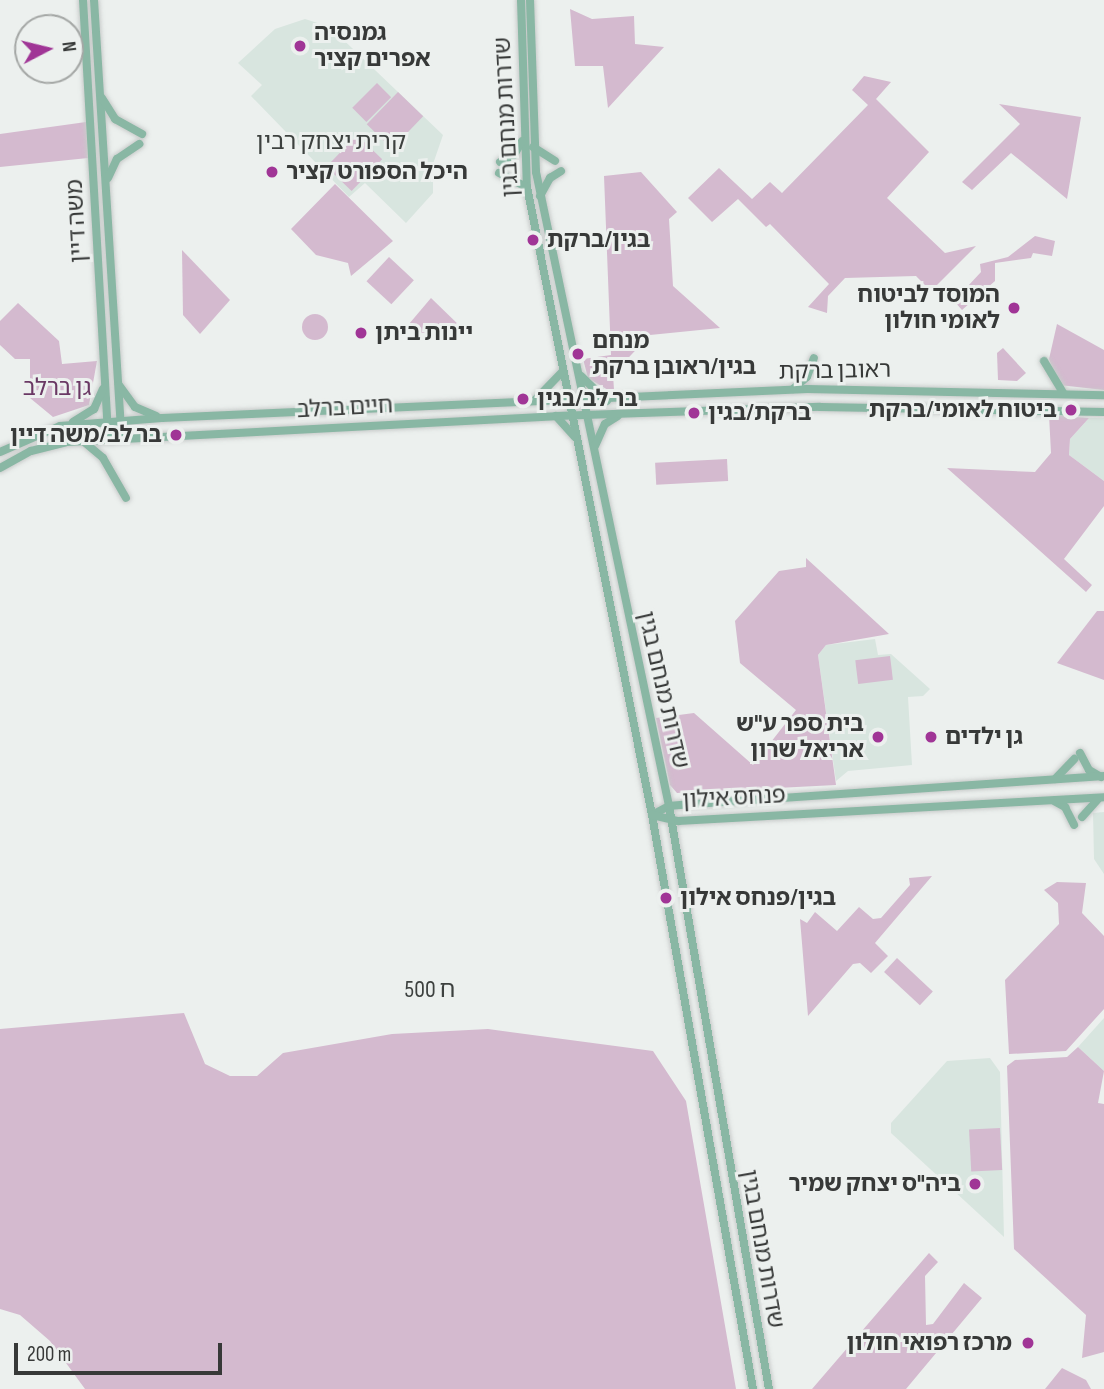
<!DOCTYPE html>
<html>
<head>
<meta charset="utf-8">
<style>
  body { margin:0 }
  #map { position:relative; width:1104px; height:1389px; overflow:hidden; background:#ecf0ee; font-family:"Sofia Sans Condensed","Noto Sans Hebrew",sans-serif }
  div>[style] { position:absolute }
  .built>* { inset:0; background:#d8e5df }
  .green>* { inset:0; background:#d4bacf; transform-origin:0 0 }
  .round { border-radius:50% }
  .roads { filter:drop-shadow(0 0 2px #c8cbca) drop-shadow(0 0 2px #c8cbca) }
  .minor>* { height:8px; margin:-4px; padding:0 4px; transform-origin:4px; border-radius:4px; background:#89b7a4 }
  .dots>* { width:19px; height:19px; translate:-50% -50%; box-sizing:border-box; border:4px solid #ecf0ee; border-radius:50% }
  span { translate:-50% -50%; white-space:nowrap; text-align:center; line-height:1.15; -webkit-text-stroke:6px #ecf0ee; paint-order:stroke }
  .poi-label { font-size:23px; color:#373938; font-weight:700 }
  .left { translate:0 -50%; text-align:left }
  .right { translate:-100% -50%; text-align:right }
  .street-label { font-size:23px; color:#373938 }
  .park-label { font-size:23px; color:#6a3864 }
  .neighbourhood-label { font-size:24px; color:#3d413f }
  .north { position:absolute; left:14px; top:14px; width:70px; height:70px; box-sizing:border-box; background:#ecf0ee; border:2px solid #a4a7a5; border-radius:50%; rotate:83deg; font-size:19px; font-weight:700; line-height:28px; text-align:center; color:#373938 }
  .north::after { content:''; display:block; margin:auto; width:24px; height:32px; background:#a03596; clip-path:polygon(50% 0,100% 100%,50% 72%,0 100%) }
  .scale { position:absolute; left:14px; top:1343px; width:208px; height:32px; box-sizing:border-box; border:4px solid #373938; border-top:0; padding-left:9px; font-size:21px; line-height:24px; white-space:nowrap; color:#373938; -webkit-text-stroke:5px #ecf0ee; paint-order:stroke }
</style>
</head>
<body>
<div id="map">
  <div class="built">
    <div style="clip-path:polygon(305px 19px,330px 27px,443px 135px,433px 164px,433px 193px,406px 223px,365px 183px,349px 197px,251px 96px,262px 85px,238px 63px,275px 29px)"></div>
    <div style="clip-path:polygon(1089px 418px,1104px 418px,1104px 481px,1069px 455px,1070px 439px)"></div>
    <div style="clip-path:polygon(875px 639px,878px 655px,891px 654px,930px 689px,923px 696px,908px 697px,912px 765px,848px 771px,836px 781px,818px 655px,826px 645px)"></div>
    <div style="clip-path:polygon(1104px 812px,1104px 874px,1094px 859px,1093px 813px)"></div>
    <div style="clip-path:polygon(1104px 1018px,1104px 1071px,1078px 1047px)"></div>
    <div style="clip-path:polygon(990px 1058px,1000px 1072px,1004px 1237px,891px 1133px,891px 1123px,947px 1061px)"></div>
  </div>
  <div class="green">
    <div style="clip-path:polygon(570px 9px,592px 19px,634px 16px,635px 44px,664px 47px,608px 108px,603px 66px,575px 66px)"></div>
    <div style="clip-path:polygon(864px 76px,891px 82px,876px 99px,929px 152px,887px 198px,945px 253px,976px 246px,931px 291px,916px 276px,845px 278px,828px 296px,827px 313px,808px 307px,829px 284px,770px 224px,766px 227px,738px 199px,712px 222px,688px 198px,719px 168px,752px 199px,770px 182px,782px 193px,868px 105px,852px 90px)"></div>
    <div style="left:377px;top:83px;width:20px;height:35px;rotate:45deg"></div>
    <div style="left:398px;top:92px;width:35px;height:45px;rotate:44deg"></div>
    <div style="clip-path:polygon(999px 104px,1081px 117px,1067px 199px,1011px 153px,972px 190px,962px 182px,1020px 124px)"></div>
    <div style="clip-path:polygon(86px 122px,88px 158px,0 167px,0 134px)"></div>
    <div style="left:357px;top:135px;width:35px;height:44px;rotate:44deg"></div>
    <div style="clip-path:polygon(641px 172px,677px 212px,669px 219px,673px 286px,720px 328px,650px 335px,613px 374px,614px 390px,608px 390px,588px 378px,583px 359px,611px 355px,604px 176px)"></div>
    <div style="clip-path:polygon(335px 184px,393px 241px,351px 276px,348px 263px,316px 255px,291px 229px)"></div>
    <div style="clip-path:polygon(1035px 236px,1055px 241px,1052px 256px,1033px 253px,1031px 258px,995px 263px,995px 281px,962px 310px,954px 301px,981px 272px,980px 264px,1008px 257px)"></div>
    <div style="clip-path:polygon(182px 250px,230px 300px,200px 334px,183px 315px)"></div>
    <div style="left:389px;top:257px;width:34px;height:33px;rotate:43deg"></div>
    <div style="clip-path:polygon(431px 298px,464px 330px,418px 333px,409px 324px)"></div>
    <div style="clip-path:polygon(18px 303px,59px 341px,62px 364px,97px 361px,89px 405px,53px 417px,30px 398px,30px 359px,15px 359px,0 345px,0 321px)"></div>
    <div class="round" style="left:302px;top:314px;width:26px;height:26px"></div>
    <div style="clip-path:polygon(1057px 324px,1104px 350px,1104px 390px,1059px 385px,1049px 359px)"></div>
    <div style="clip-path:polygon(1003px 348px,1026px 373px,1017px 381px,998px 380px,997px 353px)"></div>
    <div style="clip-path:polygon(1049px 415px,1089px 418px,1070px 439px,1069px 455px,1104px 481px,1104px 506px,1064px 559px,1092px 585px,1086px 592px,947px 468px,1035px 472px,1051px 453px)"></div>
    <div style="left:727px;top:459px;width:22px;height:72px;rotate:87deg"></div>
    <div style="clip-path:polygon(806px 558px,889px 634px,826px 645px,818px 655px,836px 785px,677px 793px,670px 785px,656px 718px,694px 713px,753px 765px,796px 710px,740px 663px,735px 621px,779px 571px,806px 567px)"></div>
    <div style="clip-path:polygon(1097px 611px,1104px 611px,1104px 680px,1057px 663px)"></div>
    <div style="left:890px;top:656px;width:24px;height:35px;rotate:83deg"></div>
    <div style="clip-path:polygon(932px 876px,875px 943px,888px 956px,871px 973px,860px 963px,853px 964px,808px 1016px,800px 919px,807px 923px,815px 912px,837px 931px,859px 907px,873px 919px,881px 918px,910px 885px,909px 878px)"></div>
    <div style="clip-path:polygon(1057px 882px,1086px 883px,1082px 913px,1104px 936px,1104px 1009px,1066px 1051px,1009px 1054px,1005px 980px,1059px 924px,1058px 903px,1044px 890px)"></div>
    <div style="left:897px;top:958px;width:49px;height:19px;rotate:43deg"></div>
    <div style="clip-path:polygon(184px 1013px,205px 1064px,230px 1076px,257px 1076px,283px 1053px,392px 1034px,488px 1029px,653px 1051px,686px 1101px,736px 1389px,85px 1389px,50px 1341px,20px 1315px,0 1309px,0 1029px)"></div>
    <div style="clip-path:polygon(1078px 1047px,1104px 1071px,1098px 1103px,1104px 1104px,1104px 1352px,1082px 1358px,1086px 1315px,1014px 1249px,1007px 1066px,1015px 1060px,1067px 1057px)"></div>
    <div style="left:1000px;top:1128px;width:42px;height:31px;rotate:87deg"></div>
    <div style="clip-path:polygon(929px 1253px,938px 1262px,925px 1276px,926px 1325px,933px 1324px,964px 1283px,982px 1298px,906px 1389px,812px 1389px)"></div>
    <div style="clip-path:polygon(1062px 1368px,1086px 1380px,1091px 1389px,1045px 1389px)"></div>
  </div>
  <div class="roads">
    <div class="minor">
      <div style="left:83px;top:0;width:422px;rotate:86.7deg"></div>
      <div style="left:107px;top:421px;width:20px;rotate:75deg"></div>
      <div style="left:94px;top:0;width:440px;rotate:86.4deg"></div>
      <div style="left:521px;top:0;width:187px;rotate:88.2deg"></div>
      <div style="left:527px;top:187px;width:640px;rotate:78.74deg"></div>
      <div style="left:652px;top:815px;width:583px;rotate:80.02deg"></div>
      <div style="left:530px;top:0;width:172px;rotate:88deg"></div>
      <div style="left:536px;top:172px;width:648px;rotate:78.15deg"></div>
      <div style="left:669px;top:806px;width:592px;rotate:80.27deg"></div>
      <div style="left:102px;top:98px;width:25px;rotate:58deg"></div>
      <div style="left:115px;top:119px;width:31px;rotate:29deg"></div>
      <div style="left:533px;top:147px;width:26px;rotate:32deg"></div>
      <div style="left:500px;top:162px;width:16px;rotate:-27deg"></div>
      <div style="left:514px;top:155px;width:16px;rotate:-60deg"></div>
      <div style="left:499px;top:173px;width:31px;rotate:27deg"></div>
      <div style="left:108px;top:178px;width:21px;rotate:-65deg"></div>
      <div style="left:117px;top:159px;width:27px;rotate:-34deg"></div>
      <div style="left:540px;top:196px;width:21px;rotate:-61deg"></div>
      <div style="left:550px;top:178px;width:13px;rotate:-32deg"></div>
      <div style="left:1044px;top:361px;width:37px;rotate:59deg"></div>
      <div style="left:581px;top:376px;width:36px;rotate:44deg"></div>
      <div style="left:119px;top:385px;width:27px;rotate:54deg"></div>
      <div style="left:135px;top:407px;width:23px;rotate:23deg"></div>
      <div style="left:793px;top:389px;width:18px;rotate:-41deg"></div>
      <div style="left:807px;top:377px;width:20px;rotate:-70deg"></div>
      <div style="left:535px;top:400px;width:39px;rotate:-46deg"></div>
      <div style="left:556px;top:416px;width:28px;rotate:48deg"></div>
      <div style="left:73px;top:422px;width:25px;rotate:-32deg"></div>
      <div style="left:94px;top:409px;width:22px;rotate:-66deg"></div>
      <div style="left:83px;top:441px;width:26px;rotate:40deg"></div>
      <div style="left:103px;top:458px;width:46px;rotate:60.1deg"></div>
      <div style="left:595px;top:446px;width:24px;rotate:-66deg"></div>
      <div style="left:605px;top:424px;width:15px;rotate:-32deg"></div>
      <div style="left:0;top:452px;width:65px;rotate:-23.4deg"></div>
      <div style="left:60px;top:426px;width:102px;rotate:-4.5deg"></div>
      <div style="left:162px;top:418px;width:646px;rotate:-2.57deg"></div>
      <div style="left:807px;top:389px;width:297px;rotate:1.2deg"></div>
      <div style="left:0;top:468px;width:35px;rotate:-29deg"></div>
      <div style="left:31px;top:451px;width:36px;rotate:-14deg"></div>
      <div style="left:66px;top:442px;width:491px;rotate:-3deg"></div>
      <div style="left:556px;top:416px;width:264px;rotate:-2deg"></div>
      <div style="left:820px;top:407px;width:284px;rotate:1deg"></div>
      <div style="left:1080px;top:753px;width:19px;rotate:62deg"></div>
      <div style="left:1089px;top:770px;width:14px;rotate:30deg"></div>
      <div style="left:1055px;top:779px;width:28px;rotate:-46deg"></div>
      <div style="left:1054px;top:801px;width:13px;rotate:29deg"></div>
      <div style="left:1065px;top:807px;width:20px;rotate:63deg"></div>
      <div style="left:652px;top:815px;width:19px;rotate:-28deg"></div>
      <div style="left:669px;top:806px;width:25px;rotate:-5deg"></div>
      <div style="left:694px;top:804px;width:411px;rotate:-3.9deg"></div>
      <div style="left:652px;top:815px;width:27px;rotate:13deg"></div>
      <div style="left:678px;top:821px;width:427px;rotate:-3.2deg"></div>
      <div style="left:1082px;top:817px;width:24px;rotate:-48deg"></div>
    </div>
  </div>
  <div class="dots">
    <div style="left:300px;top:46px;background:#a03596"></div>
    <div style="left:272px;top:172px;background:#a03596"></div>
    <div style="left:533px;top:240px;background:#a03596"></div>
    <div style="left:1014px;top:308px;background:#a03596"></div>
    <div style="left:361px;top:333px;background:#a03596"></div>
    <div style="left:578px;top:354px;background:#a03596"></div>
    <div style="left:523px;top:399px;background:#a03596"></div>
    <div style="left:1071px;top:410px;background:#a03596"></div>
    <div style="left:694px;top:413px;background:#a03596"></div>
    <div style="left:176px;top:435px;background:#a03596"></div>
    <div style="left:878px;top:737px;background:#a03596"></div>
    <div style="left:931px;top:737px;background:#a03596"></div>
    <div style="left:666px;top:898px;background:#a03596"></div>
    <div style="left:975px;top:1184px;background:#a03596"></div>
    <div style="left:1028px;top:1343px;background:#a03596"></div>
  </div>
  <div class="poi-label">
    <span class="left" style="left:314px;top:46px">גמנסיה<br>אפרים קציר</span>
    <span class="left" style="left:286px;top:172px">היכל הספורט קציר</span>
    <span class="left" style="left:547px;top:240px">בגין/ברקת</span>
    <span class="right" style="left:1000px;top:308px">המוסד לביטוח<br>לאומי חולון</span>
    <span class="left" style="left:375px;top:333px">יינות ביתן</span>
    <span class="left" style="left:592px;top:354px">מנחם<br>בגין/ראובן ברקת</span>
    <span class="left" style="left:537px;top:399px">בר לב/בגין</span>
    <span class="right" style="left:1057px;top:410px">ביטוח לאומי/ברקת</span>
    <span class="left" style="left:708px;top:413px">ברקת/בגין</span>
    <span class="right" style="left:162px;top:435px">בר לב/משה דיין</span>
    <span class="right" style="left:864px;top:737px">בית ספר ע''ש<br>אריאל שרון</span>
    <span class="left" style="left:945px;top:737px">גן ילדים</span>
    <span class="left" style="left:680px;top:898px">בגין/פנחס אילון</span>
    <span class="right" style="left:961px;top:1184px">ביה"ס יצחק שמיר</span>
    <span class="right" style="left:1012px;top:1343px">מרכז רפואי חולון</span>
  </div>
  <div class="street-label">
    <span style="left:507px;top:117px;rotate:-93deg">שדרות מנחם בגין</span>
    <span style="left:77px;top:221px;rotate:-93deg">משה דיין</span>
    <span style="left:835px;top:371px;rotate:-1deg">ראובן ברקת</span>
    <span style="left:345px;top:408px;rotate:-3deg">חיים ברלב</span>
    <span style="left:663px;top:690px;rotate:77deg">שדרות מנחם בגין</span>
    <span style="left:734px;top:798px;rotate:-3deg">פנחס אילון</span>
    <span style="left:762px;top:1249px;rotate:80deg">שדרות מנחם בגין</span>
  </div>
  <div class="park-label">
    <span style="left:57px;top:388px">גן ברלב</span>
  </div>
  <div class="neighbourhood-label">
    <span style="left:331px;top:142px">קרית יצחק רבין</span>
    <span style="left:430px;top:990px">ח 500</span>
  </div>
  <div class="north">N</div>
  <div class="scale">200 m</div>
</div>
</body>
</html>
